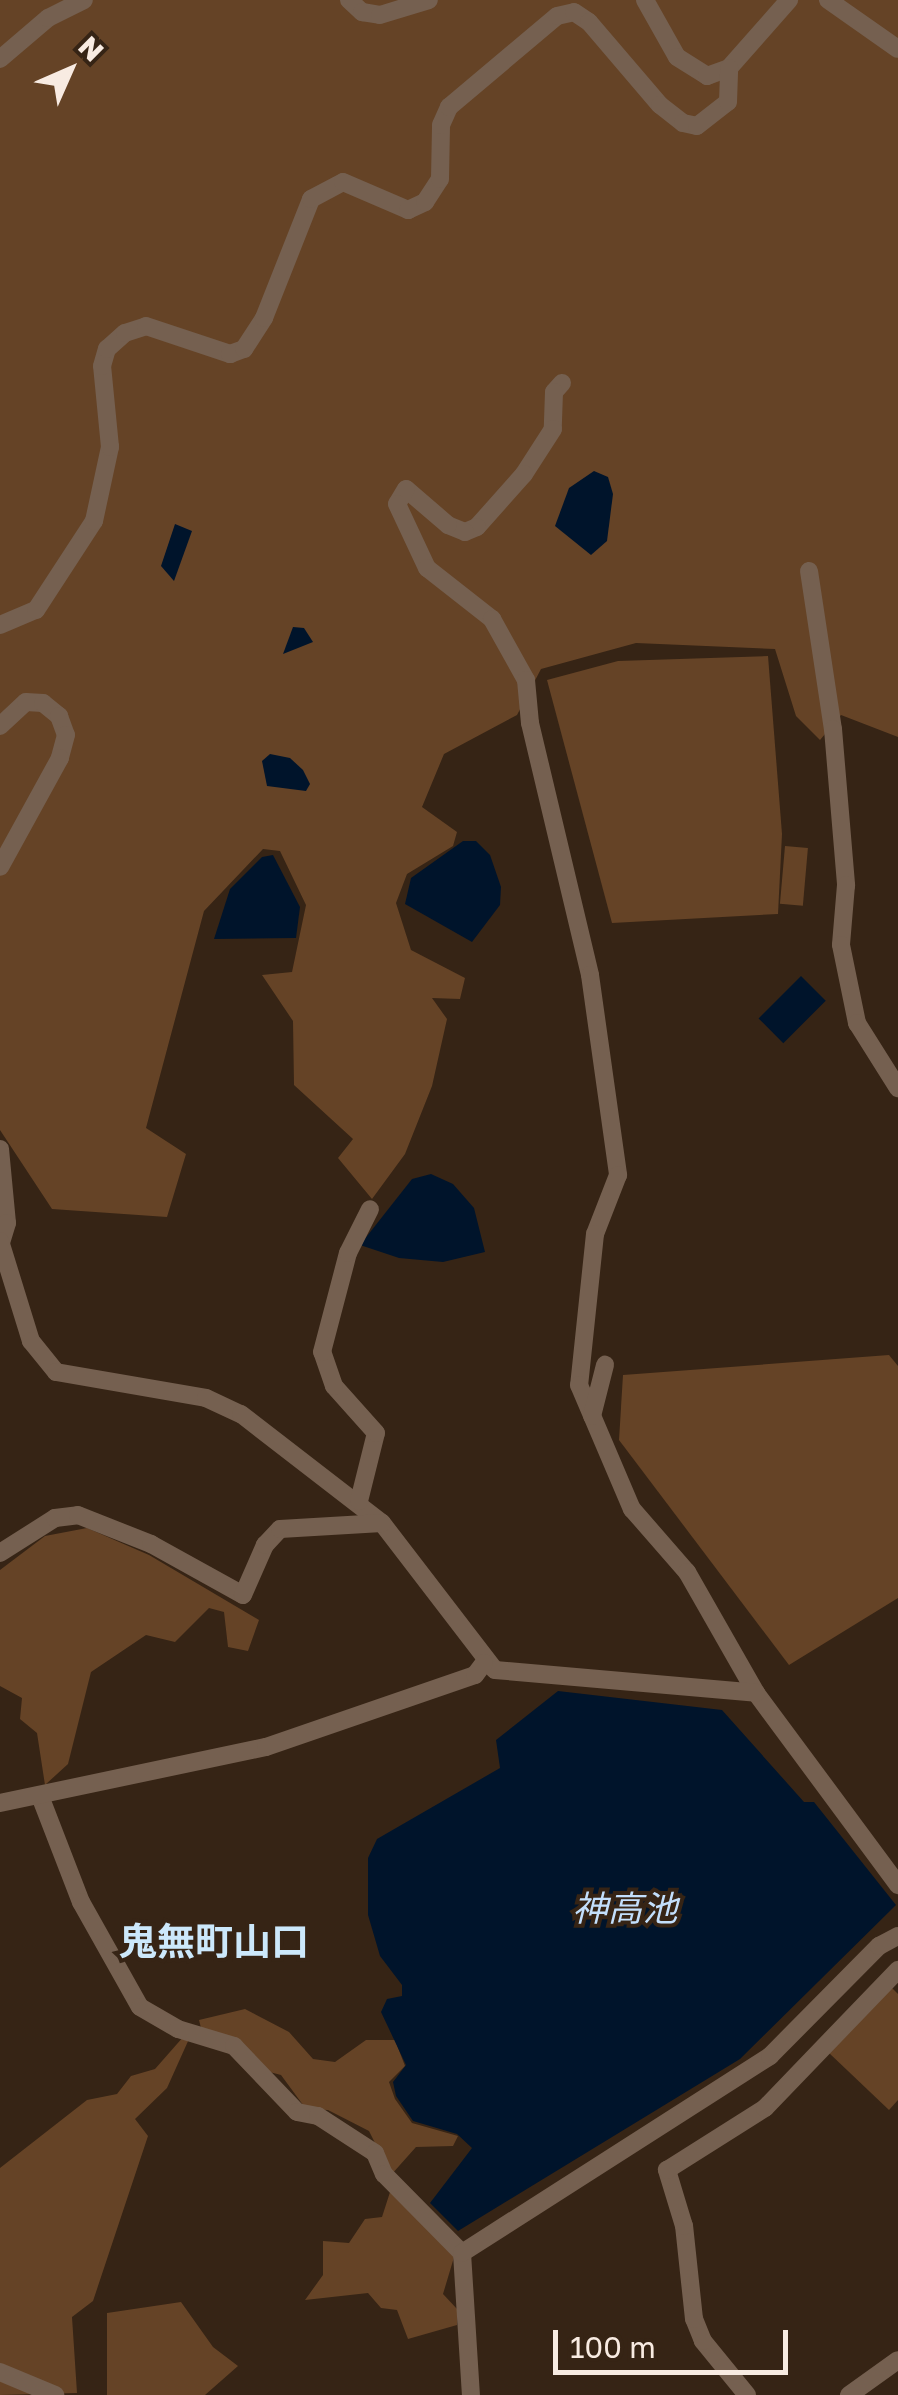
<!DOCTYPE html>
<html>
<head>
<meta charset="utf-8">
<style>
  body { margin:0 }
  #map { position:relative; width:898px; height:2395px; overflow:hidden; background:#362415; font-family:"Golos Text","Noto Sans JP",sans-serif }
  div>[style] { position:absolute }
  .green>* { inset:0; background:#654326; transform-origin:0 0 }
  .water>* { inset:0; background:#00142b; transform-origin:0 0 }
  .minor>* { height:18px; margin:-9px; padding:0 9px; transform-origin:9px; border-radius:9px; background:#756050 }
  span { translate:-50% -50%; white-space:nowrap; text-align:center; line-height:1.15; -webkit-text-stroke:8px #362415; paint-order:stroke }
  .water-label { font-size:35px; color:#c3dffc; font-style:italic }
  .quarter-label { font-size:38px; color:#cce8fb; font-weight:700 }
  .north { position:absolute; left:20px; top:20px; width:100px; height:100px; -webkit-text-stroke:8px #362415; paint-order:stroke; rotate:45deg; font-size:28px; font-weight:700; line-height:40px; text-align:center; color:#f8ebe2 }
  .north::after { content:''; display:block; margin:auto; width:35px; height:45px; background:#f8ebe2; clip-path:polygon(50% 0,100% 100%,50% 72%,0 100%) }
  .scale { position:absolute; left:553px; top:2330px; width:235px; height:45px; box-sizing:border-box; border:5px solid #f8ebe2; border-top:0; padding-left:12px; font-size:30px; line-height:35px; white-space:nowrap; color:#f8ebe2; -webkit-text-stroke:8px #362415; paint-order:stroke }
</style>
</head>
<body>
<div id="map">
  <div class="green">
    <div style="clip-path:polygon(0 0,898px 0,898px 737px,841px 715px,820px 740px,796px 716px,775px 649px,636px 643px,541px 669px,517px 715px,444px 754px,422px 807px,457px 832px,453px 846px,407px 874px,396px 903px,411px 950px,465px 978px,460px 999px,432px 998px,447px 1019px,432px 1086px,405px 1154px,372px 1199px,338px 1158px,353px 1139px,294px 1085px,293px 1021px,262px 975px,292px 972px,306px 905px,280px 851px,263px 849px,204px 911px,146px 1128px,186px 1154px,167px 1217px,52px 1209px,0 1130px)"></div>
    <div style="clip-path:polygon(768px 656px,782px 834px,778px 914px,612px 923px,547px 680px,618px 661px)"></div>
    <div style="left:785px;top:846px;width:23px;height:58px;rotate:5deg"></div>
    <div style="clip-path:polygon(889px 1355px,898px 1366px,898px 1598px,789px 1665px,619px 1440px,623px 1375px)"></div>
    <div style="clip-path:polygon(87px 1528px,149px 1555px,259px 1620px,248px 1651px,228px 1647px,224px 1612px,209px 1608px,175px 1642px,146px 1635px,91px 1672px,68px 1764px,45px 1785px,37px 1733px,20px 1719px,22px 1698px,0 1686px,0 1570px,45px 1536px)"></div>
    <div style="clip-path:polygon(890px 1986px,898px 1994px,898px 2100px,889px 2110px,828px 2052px)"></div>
    <div style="clip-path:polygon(245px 2009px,289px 2032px,313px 2059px,335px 2062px,366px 2040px,395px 2040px,405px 2066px,389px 2082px,395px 2099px,412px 2123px,458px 2136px,453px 2146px,416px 2147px,391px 2175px,369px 2131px,328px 2110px,306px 2109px,281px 2075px,262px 2070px,201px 2028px,199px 2020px)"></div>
    <div style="clip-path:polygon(184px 2036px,189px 2039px,167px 2088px,135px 2119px,148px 2136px,93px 2301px,72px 2317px,77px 2393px,0 2395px,0 2168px,87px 2100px,117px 2094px,131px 2076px,155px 2069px)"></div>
    <div style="clip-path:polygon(391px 2189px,455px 2254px,443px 2294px,458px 2310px,457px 2325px,408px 2339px,397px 2310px,381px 2308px,368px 2293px,305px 2300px,323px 2275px,323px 2241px,349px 2243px,365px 2219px,382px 2217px)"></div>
    <div style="clip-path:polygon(181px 2302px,213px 2347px,238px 2366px,205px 2395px,107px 2395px,107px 2313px)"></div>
  </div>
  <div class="water">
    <div style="clip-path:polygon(594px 471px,608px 477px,613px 494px,607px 541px,591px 555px,555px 526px,569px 488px)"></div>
    <div style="clip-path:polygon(175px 524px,192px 531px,174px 581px,161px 566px)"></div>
    <div style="clip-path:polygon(293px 627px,304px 628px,313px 642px,283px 654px)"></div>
    <div style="clip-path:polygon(270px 754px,290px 758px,303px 770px,310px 784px,306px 791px,267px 786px,262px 761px)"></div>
    <div style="clip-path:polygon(463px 841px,476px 841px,490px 855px,501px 887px,500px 905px,472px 942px,405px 904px,411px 878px)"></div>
    <div style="clip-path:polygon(273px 855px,300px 907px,296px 938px,214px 939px,230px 889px,262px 857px)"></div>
    <div style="left:801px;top:976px;width:35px;height:60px;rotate:45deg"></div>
    <div style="clip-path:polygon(431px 1174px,453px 1184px,474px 1208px,485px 1252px,443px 1262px,399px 1258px,360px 1245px,412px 1179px)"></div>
    <div style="clip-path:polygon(558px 1691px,722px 1710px,804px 1802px,814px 1802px,896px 1905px,740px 2059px,458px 2231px,430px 2203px,472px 2148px,457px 2134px,413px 2121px,396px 2096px,393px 2082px,406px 2065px,381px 2012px,387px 1999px,402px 1996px,402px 1985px,380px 1956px,368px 1915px,368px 1858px,377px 1839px,500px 1768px,496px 1740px)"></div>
  </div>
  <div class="minor">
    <div style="left:349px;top:0;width:18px;rotate:43deg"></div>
    <div style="left:362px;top:12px;width:18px;rotate:9deg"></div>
    <div style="left:380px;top:15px;width:51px;rotate:-17deg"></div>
    <div style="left:645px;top:0;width:65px;rotate:60.7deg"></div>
    <div style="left:677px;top:57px;width:36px;rotate:32deg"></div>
    <div style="left:707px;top:76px;width:23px;rotate:-20deg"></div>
    <div style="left:729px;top:68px;width:91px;rotate:-48.6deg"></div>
    <div style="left:828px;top:0;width:85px;rotate:35deg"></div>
    <div style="left:0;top:59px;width:63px;rotate:-40.5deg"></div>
    <div style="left:48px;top:18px;width:40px;rotate:-26.6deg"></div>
    <div style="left:562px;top:383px;width:12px;rotate:132deg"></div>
    <div style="left:554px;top:392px;width:37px;rotate:92deg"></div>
    <div style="left:553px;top:429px;width:54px;rotate:122.8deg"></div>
    <div style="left:524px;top:474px;width:71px;rotate:131.6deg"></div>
    <div style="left:477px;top:527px;width:13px;rotate:157deg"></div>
    <div style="left:465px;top:532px;width:18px;rotate:-158deg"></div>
    <div style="left:448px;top:525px;width:55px;rotate:-139.4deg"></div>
    <div style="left:406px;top:489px;width:17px;rotate:121deg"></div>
    <div style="left:397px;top:504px;width:71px;rotate:64.9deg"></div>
    <div style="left:427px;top:568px;width:83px;rotate:38.1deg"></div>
    <div style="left:492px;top:619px;width:70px;rotate:60.9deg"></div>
    <div style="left:526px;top:680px;width:43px;rotate:84.7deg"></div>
    <div style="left:530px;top:723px;width:259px;rotate:76.6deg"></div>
    <div style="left:590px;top:975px;width:202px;rotate:82deg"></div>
    <div style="left:618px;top:1175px;width:63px;rotate:111.3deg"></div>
    <div style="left:595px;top:1234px;width:152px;rotate:96deg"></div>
    <div style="left:579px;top:1385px;width:135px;rotate:66.9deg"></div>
    <div style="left:632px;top:1509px;width:84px;rotate:48.9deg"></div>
    <div style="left:687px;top:1572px;width:139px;rotate:60.3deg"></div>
    <div style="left:756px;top:1693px;width:239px;rotate:53.5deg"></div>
    <div style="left:809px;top:571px;width:160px;rotate:81.4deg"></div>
    <div style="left:833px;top:729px;width:157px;rotate:85.2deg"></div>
    <div style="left:846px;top:885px;width:60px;rotate:94.8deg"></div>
    <div style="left:841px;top:945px;width:80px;rotate:78.4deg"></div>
    <div style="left:857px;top:1023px;width:77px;rotate:57.8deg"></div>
    <div style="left:0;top:625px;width:39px;rotate:-23deg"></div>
    <div style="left:36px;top:610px;width:106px;rotate:-56.9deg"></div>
    <div style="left:94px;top:521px;width:76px;rotate:-77.8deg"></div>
    <div style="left:110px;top:447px;width:81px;rotate:-95.6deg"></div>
    <div style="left:102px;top:366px;width:18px;rotate:-74deg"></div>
    <div style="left:107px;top:349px;width:24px;rotate:-42deg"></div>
    <div style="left:125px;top:333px;width:22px;rotate:-18deg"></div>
    <div style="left:146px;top:326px;width:89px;rotate:18.4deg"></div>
    <div style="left:230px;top:354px;width:15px;rotate:-20deg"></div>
    <div style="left:244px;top:349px;width:37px;rotate:-57deg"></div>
    <div style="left:264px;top:318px;width:128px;rotate:-68.4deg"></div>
    <div style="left:311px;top:199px;width:36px;rotate:-28deg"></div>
    <div style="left:343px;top:182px;width:71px;rotate:23.3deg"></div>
    <div style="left:408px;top:210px;width:19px;rotate:-25deg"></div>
    <div style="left:425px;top:202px;width:27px;rotate:-57deg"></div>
    <div style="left:440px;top:179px;width:54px;rotate:-88.9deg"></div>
    <div style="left:441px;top:125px;width:20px;rotate:-66deg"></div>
    <div style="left:449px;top:107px;width:141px;rotate:-40.1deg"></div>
    <div style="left:557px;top:16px;width:17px;rotate:-13deg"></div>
    <div style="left:574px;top:12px;width:18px;rotate:34deg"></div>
    <div style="left:589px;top:22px;width:109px;rotate:49.5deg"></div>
    <div style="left:660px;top:105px;width:29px;rotate:38deg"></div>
    <div style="left:683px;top:123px;width:14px;rotate:12deg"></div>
    <div style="left:697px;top:126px;width:39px;rotate:-38deg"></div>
    <div style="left:728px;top:102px;width:34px;rotate:-88deg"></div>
    <div style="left:0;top:726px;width:35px;rotate:-43deg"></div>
    <div style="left:26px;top:702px;width:17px;rotate:3deg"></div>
    <div style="left:43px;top:703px;width:21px;rotate:39deg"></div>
    <div style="left:59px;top:716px;width:20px;rotate:70deg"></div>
    <div style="left:66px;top:735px;width:24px;rotate:105deg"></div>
    <div style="left:60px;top:758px;width:124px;rotate:118.8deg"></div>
    <div style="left:0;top:1149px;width:74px;rotate:84.6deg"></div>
    <div style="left:7px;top:1223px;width:21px;rotate:107deg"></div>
    <div style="left:0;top:1241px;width:105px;rotate:72.8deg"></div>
    <div style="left:31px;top:1341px;width:40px;rotate:51deg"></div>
    <div style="left:56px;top:1372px;width:152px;rotate:9.8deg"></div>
    <div style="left:206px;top:1398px;width:38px;rotate:25deg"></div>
    <div style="left:241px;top:1414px;width:178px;rotate:37.7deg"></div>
    <div style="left:382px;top:1523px;width:185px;rotate:52.5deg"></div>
    <div style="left:495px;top:1670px;width:262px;rotate:5deg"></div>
    <div style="left:592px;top:1416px;width:53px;rotate:-75.7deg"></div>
    <div style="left:359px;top:1501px;width:70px;rotate:-76deg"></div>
    <div style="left:376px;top:1433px;width:63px;rotate:-131.8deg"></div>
    <div style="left:334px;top:1386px;width:36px;rotate:-109deg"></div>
    <div style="left:322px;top:1352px;width:102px;rotate:-75.3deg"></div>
    <div style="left:348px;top:1253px;width:49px;rotate:-63.4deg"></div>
    <div style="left:0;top:1553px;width:65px;rotate:-32.5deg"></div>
    <div style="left:55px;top:1518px;width:23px;rotate:-7deg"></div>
    <div style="left:78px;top:1515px;width:79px;rotate:21.7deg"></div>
    <div style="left:151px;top:1544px;width:105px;rotate:29deg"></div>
    <div style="left:243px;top:1595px;width:55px;rotate:-66.3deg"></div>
    <div style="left:265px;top:1545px;width:22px;rotate:-47deg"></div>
    <div style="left:280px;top:1529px;width:102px;rotate:-3.4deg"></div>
    <div style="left:40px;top:1796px;width:114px;rotate:68.9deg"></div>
    <div style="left:81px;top:1902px;width:120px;rotate:60.7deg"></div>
    <div style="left:140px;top:2007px;width:44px;rotate:30.1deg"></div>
    <div style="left:178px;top:2029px;width:59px;rotate:16.9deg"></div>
    <div style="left:234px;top:2046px;width:91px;rotate:46.3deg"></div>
    <div style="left:297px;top:2112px;width:21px;rotate:11deg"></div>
    <div style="left:318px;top:2116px;width:68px;rotate:33deg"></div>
    <div style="left:375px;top:2153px;width:23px;rotate:67deg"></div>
    <div style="left:384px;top:2174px;width:111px;rotate:45.4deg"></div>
    <div style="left:462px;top:2253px;width:142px;rotate:86.4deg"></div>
    <div style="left:0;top:1803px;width:272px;rotate:-11.9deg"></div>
    <div style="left:266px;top:1747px;width:221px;rotate:-19deg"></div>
    <div style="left:475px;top:1675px;width:15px;rotate:-53deg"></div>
    <div style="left:462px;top:2253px;width:366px;rotate:-32.6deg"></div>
    <div style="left:770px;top:2056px;width:155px;rotate:-45.3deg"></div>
    <div style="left:879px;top:1946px;width:21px;rotate:-28deg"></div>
    <div style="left:0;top:2372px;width:60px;rotate:22.7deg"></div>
    <div style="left:747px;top:2395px;width:70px;rotate:-129.2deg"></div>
    <div style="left:703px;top:2341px;width:24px;rotate:-112deg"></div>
    <div style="left:694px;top:2319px;width:94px;rotate:-96.1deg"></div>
    <div style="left:684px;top:2226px;width:59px;rotate:-106.9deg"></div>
    <div style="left:667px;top:2170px;width:116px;rotate:-32.3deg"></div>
    <div style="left:765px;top:2108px;width:192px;rotate:-46.1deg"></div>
    <div style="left:849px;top:2395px;width:60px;rotate:-35.5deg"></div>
  </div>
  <div class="water-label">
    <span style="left:625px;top:1908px">神高池</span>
  </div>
  <div class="quarter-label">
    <span style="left:214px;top:1941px">鬼無町山口</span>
  </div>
  <div class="north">N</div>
  <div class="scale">100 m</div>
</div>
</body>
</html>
